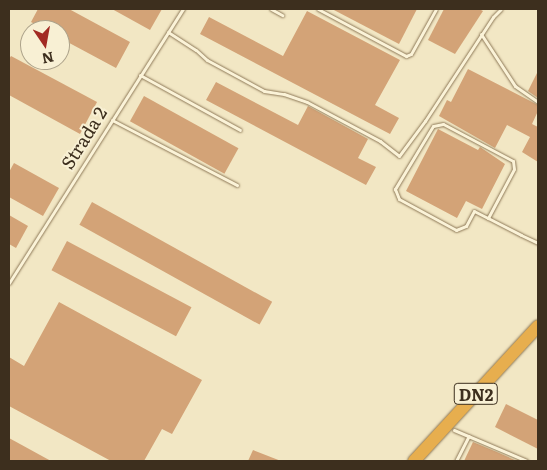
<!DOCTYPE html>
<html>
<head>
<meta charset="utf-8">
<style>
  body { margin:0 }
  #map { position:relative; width:547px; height:470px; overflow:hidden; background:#f2e7c4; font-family:Literata,serif }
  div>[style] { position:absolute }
  .building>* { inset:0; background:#d3a377; transform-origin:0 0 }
  .roads { filter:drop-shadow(0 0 1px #8e7958) drop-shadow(0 0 1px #8e7958) }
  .lane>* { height:3px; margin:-1.5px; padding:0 1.5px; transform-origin:1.5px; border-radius:1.5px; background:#fbf3d8 }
  .highway>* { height:12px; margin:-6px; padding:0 6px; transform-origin:6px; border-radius:6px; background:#e7ae4e }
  span { translate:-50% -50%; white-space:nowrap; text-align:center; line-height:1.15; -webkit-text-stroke:4px #f8f0d4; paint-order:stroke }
  .shield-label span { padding:1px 4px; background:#f8f0d4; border:1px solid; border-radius:4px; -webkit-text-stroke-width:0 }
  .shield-label { font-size:16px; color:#3d2f1e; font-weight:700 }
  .street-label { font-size:18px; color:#3d2f1e }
  .frame { position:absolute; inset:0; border:10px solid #3d2f1e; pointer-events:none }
  .north { position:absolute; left:20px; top:20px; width:50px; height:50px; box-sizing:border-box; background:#f8f0d4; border:1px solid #ada38b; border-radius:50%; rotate:168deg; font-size:14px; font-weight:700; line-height:20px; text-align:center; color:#3d2f1e }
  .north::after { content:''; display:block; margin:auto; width:18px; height:22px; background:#a22b23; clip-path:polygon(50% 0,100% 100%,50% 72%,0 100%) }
</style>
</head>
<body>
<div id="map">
  <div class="building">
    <div style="clip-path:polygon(38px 9px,69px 9px,130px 42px,116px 68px,60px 38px,60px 30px,46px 30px,31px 22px)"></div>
    <div style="clip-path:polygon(112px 9px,162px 9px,150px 30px)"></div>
    <div style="clip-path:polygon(332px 9px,417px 9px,399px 44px)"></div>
    <div style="clip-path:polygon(444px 9px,479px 9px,483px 11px,455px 54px,428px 40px)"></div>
    <div style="clip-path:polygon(307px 11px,400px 60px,375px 105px,399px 118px,390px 134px,200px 34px,209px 17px,283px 56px)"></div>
    <div style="clip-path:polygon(11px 56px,97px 102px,80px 134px,9px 95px,9px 59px)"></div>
    <div style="clip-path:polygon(468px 69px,538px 105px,538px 111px,532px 124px,538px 127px,538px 162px,522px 152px,530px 137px,507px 125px,495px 148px,439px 116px,447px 100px,451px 102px)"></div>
    <div style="clip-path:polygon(538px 71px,538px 98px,528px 91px)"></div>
    <div style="clip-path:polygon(216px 82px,298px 125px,308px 106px,368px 139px,358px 158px,376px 167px,366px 185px,206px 100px)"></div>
    <div style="left:144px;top:96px;width:108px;height:29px;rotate:29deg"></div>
    <div style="clip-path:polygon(438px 129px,478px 150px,480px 147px,505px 164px,482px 209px,466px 201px,457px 218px,406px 191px)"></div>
    <div style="clip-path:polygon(14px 163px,59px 188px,43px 216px,9px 197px,9px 172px)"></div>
    <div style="left:92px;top:202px;width:206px;height:26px;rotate:29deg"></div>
    <div style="clip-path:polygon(9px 215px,28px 226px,16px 248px,9px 244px)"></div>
    <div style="left:67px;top:241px;width:141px;height:33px;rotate:28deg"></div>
    <div style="clip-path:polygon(59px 302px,202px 380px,172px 434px,162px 429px,144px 461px,111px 461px,9px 406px,9px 357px,24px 366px)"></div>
    <div style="clip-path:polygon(506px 404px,538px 420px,538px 449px,495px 427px)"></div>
    <div style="clip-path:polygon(9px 438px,51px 461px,9px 461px)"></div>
    <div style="clip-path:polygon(473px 442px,497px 452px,517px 461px,464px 461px)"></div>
    <div style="clip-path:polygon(253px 450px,281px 461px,248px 461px)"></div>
  </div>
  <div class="roads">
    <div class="lane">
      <div style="left:271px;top:9px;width:13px;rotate:29deg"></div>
      <div style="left:318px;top:9px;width:100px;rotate:28.1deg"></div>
      <div style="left:406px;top:56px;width:5px;rotate:-22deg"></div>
      <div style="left:411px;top:54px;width:51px;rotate:-60.9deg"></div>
      <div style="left:168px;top:32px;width:33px;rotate:33deg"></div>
      <div style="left:196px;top:50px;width:15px;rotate:42deg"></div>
      <div style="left:207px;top:60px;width:65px;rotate:28.5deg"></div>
      <div style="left:264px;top:91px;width:20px;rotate:9deg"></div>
      <div style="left:284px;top:94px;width:24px;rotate:19deg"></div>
      <div style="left:307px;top:102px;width:83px;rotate:28.1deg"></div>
      <div style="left:380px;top:141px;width:24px;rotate:38deg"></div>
      <div style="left:399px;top:156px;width:44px;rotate:-53.4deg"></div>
      <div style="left:425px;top:121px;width:124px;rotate:-56.8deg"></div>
      <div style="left:493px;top:17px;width:11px;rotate:-45deg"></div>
      <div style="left:481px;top:34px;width:62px;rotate:56.8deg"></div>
      <div style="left:515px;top:86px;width:28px;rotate:35deg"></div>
      <div style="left:140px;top:75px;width:114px;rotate:28.8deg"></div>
      <div style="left:112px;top:120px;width:141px;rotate:27.5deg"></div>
      <div style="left:488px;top:218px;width:55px;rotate:-62deg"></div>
      <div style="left:514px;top:169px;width:8px;rotate:-97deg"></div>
      <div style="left:513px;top:161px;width:79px;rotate:-152.1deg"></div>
      <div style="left:443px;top:124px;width:10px;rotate:169deg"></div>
      <div style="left:433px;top:126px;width:74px;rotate:121.1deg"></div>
      <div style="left:395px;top:189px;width:11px;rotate:68deg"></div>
      <div style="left:399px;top:199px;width:65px;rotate:28.5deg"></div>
      <div style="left:456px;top:230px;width:11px;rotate:-22deg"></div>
      <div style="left:466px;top:226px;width:17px;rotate:-62deg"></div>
      <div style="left:474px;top:211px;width:16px;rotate:27deg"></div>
      <div style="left:488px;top:218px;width:37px;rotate:27deg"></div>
      <div style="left:521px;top:235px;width:19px;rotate:25deg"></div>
      <div style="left:9px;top:283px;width:325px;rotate:-57.6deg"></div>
      <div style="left:454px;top:430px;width:79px;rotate:23deg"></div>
      <div style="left:456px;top:461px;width:28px;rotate:-63deg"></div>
    </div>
    <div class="highway">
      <div style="left:414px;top:461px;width:183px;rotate:-47.4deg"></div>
    </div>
  </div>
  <div class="shield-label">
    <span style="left:476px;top:394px">DN2</span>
  </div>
  <div class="street-label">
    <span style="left:84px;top:138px;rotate:-58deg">Strada 2</span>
  </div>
  <div class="frame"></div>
  <div class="north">N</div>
</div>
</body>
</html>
